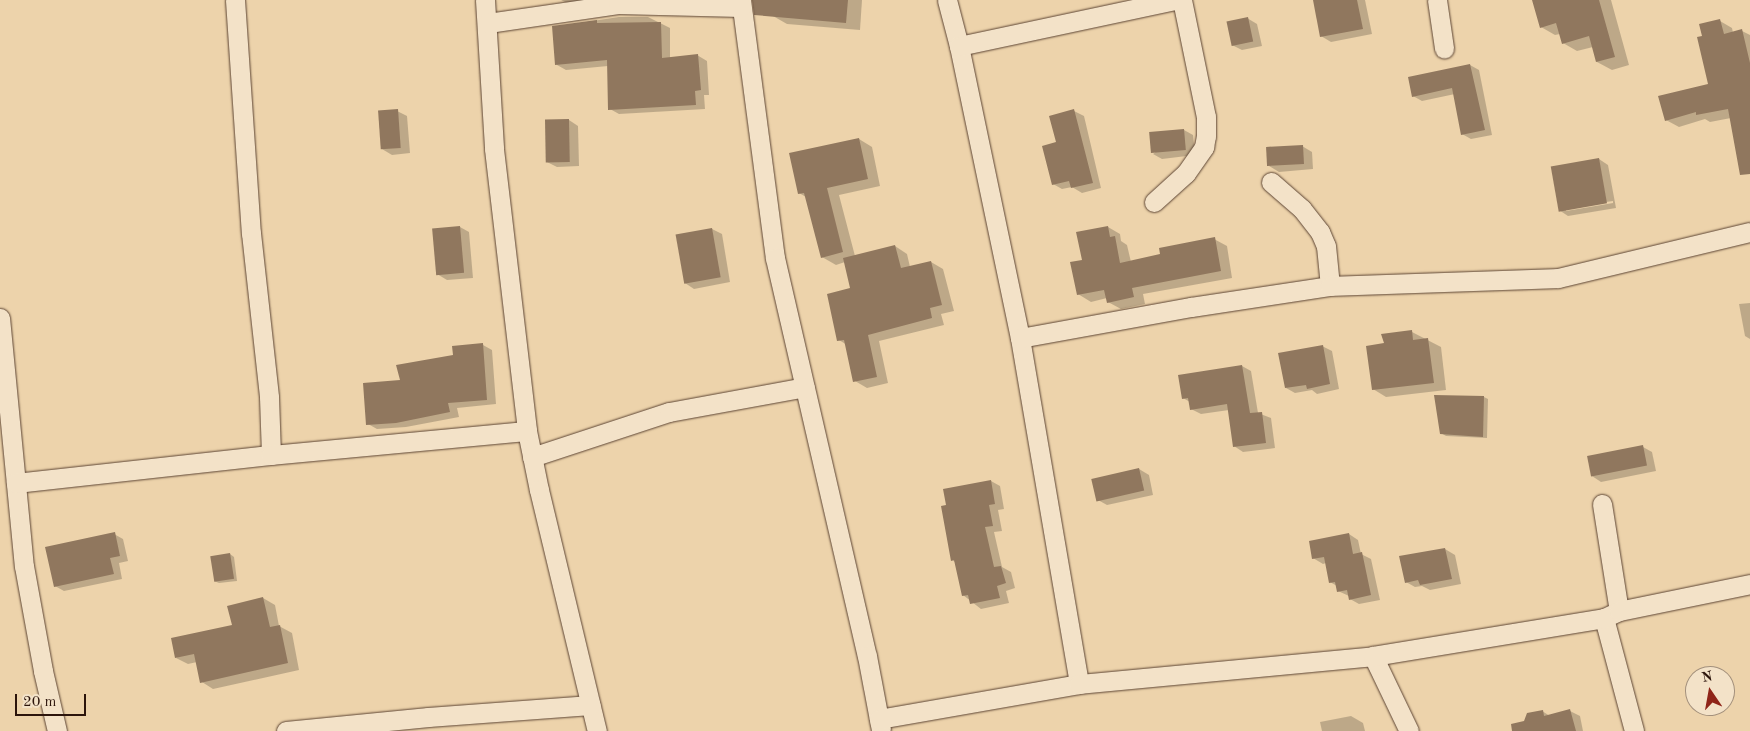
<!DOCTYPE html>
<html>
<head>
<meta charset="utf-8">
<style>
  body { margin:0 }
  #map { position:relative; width:1750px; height:731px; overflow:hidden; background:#edd3ab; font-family:"Old Standard TT",serif }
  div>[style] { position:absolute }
  .shadow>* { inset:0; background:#0003 }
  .building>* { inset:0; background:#90775e; transform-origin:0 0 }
  .roads { filter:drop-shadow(0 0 1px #5c4433) drop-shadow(0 0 1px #5c4433) }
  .street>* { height:19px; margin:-9.5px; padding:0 9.5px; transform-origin:9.5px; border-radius:9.5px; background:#f3e2c8 }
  span { translate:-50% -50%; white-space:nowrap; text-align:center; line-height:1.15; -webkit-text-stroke:4px #f3e2c8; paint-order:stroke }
  .north { position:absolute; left:1685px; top:666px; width:50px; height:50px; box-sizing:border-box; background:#f3e2c8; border:1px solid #a3907c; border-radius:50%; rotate:348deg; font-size:14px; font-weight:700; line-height:20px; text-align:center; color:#2c140b }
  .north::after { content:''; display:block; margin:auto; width:18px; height:22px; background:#8f2418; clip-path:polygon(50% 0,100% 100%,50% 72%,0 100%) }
  .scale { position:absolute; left:15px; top:694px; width:71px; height:22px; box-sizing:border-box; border:2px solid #2c140b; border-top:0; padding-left:6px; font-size:15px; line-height:18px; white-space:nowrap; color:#2c140b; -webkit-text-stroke:4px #f3e2c8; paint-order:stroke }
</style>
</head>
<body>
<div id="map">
  <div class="shadow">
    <div style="clip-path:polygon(561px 0,599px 0,569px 4px)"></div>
    <div style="clip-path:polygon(774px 0,862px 0,860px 30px,787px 24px,773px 16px)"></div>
    <div style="clip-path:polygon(1328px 0,1365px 0,1372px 34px,1331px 42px,1321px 36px)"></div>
    <div style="clip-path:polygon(1533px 0,1611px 0,1629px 65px,1612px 70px,1597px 62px,1593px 47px,1577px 51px,1563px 43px,1560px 34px,1555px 35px,1541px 27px)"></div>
    <div style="clip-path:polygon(619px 17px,648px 17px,670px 28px,670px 58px,697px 55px,707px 61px,709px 95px,704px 95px,705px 109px,619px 114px,610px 109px,608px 66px,566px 70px,557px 65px,553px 27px)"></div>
    <div style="clip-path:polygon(1247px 18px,1257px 24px,1262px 46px,1242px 50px,1232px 45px)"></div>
    <div style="clip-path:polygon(1720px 21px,1732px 28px,1733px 33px,1742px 31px,1750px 35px,1750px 162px,1731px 118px,1710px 122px,1705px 119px,1679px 127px,1666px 120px,1709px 85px,1703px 37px)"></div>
    <div style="clip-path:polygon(1470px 65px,1479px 70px,1492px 135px,1471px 139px,1462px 134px,1455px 94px,1422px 101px,1413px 96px,1409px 78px)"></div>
    <div style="clip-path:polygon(397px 111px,407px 116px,410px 153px,392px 155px,382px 149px)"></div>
    <div style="clip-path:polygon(1074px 111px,1084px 116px,1101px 188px,1082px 193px,1072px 187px,1062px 189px,1053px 184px,1057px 143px)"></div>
    <div style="clip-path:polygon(569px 120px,578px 126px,579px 166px,557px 167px,547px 162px)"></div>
    <div style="clip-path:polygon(1184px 130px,1193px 135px,1195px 155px,1162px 159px,1153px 154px)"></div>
    <div style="clip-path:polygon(859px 139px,872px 147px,880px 186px,839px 195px,855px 256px,895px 246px,907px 254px,910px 267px,931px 262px,943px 269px,954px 311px,941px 314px,944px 325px,879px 341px,888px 383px,867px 388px,855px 381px,847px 345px,839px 340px,852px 289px,845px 262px,836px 265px,822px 257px,806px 197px,799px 193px)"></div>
    <div style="clip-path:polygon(1302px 146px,1312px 152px,1313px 169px,1279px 172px,1269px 166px)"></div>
    <div style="clip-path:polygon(evenodd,1599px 159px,1608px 165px,1616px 208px,1568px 216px,1559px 210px,1599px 159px,1613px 201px,1613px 203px,1566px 211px,1566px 208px,1613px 201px)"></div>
    <div style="clip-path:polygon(460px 227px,469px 232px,473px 278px,447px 280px,437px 274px)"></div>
    <div style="clip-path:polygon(1108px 227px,1120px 234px,1121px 241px,1127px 245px,1131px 262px,1161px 255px,1214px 239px,1227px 246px,1232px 278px,1143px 294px,1145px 304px,1121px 309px,1108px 302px,1107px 298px,1091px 302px,1078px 294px,1083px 261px)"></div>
    <div style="clip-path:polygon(712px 229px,722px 234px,730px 282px,694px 289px,685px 283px)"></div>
    <div style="clip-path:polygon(1750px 303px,1750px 339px,1745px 336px,1739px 304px)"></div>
    <div style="clip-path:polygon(1412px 332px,1441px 347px,1446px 390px,1386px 397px,1373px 389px,1385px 345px)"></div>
    <div style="clip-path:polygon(483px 345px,492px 350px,496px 404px,457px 408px,459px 417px,406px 427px,377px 429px,368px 424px,401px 381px)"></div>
    <div style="clip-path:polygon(1322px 346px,1332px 351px,1339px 389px,1317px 394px,1312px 390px,1295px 393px,1286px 388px)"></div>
    <div style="clip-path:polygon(1242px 366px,1251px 371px,1258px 413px,1271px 418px,1275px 448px,1243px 452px,1234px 446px,1229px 410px,1201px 414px,1191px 409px,1190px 402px,1183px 398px)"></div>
    <div style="clip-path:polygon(1484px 397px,1488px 399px,1487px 438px,1446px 436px,1441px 433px)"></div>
    <div style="clip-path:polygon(1643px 447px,1652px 452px,1656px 471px,1601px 482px,1592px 476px)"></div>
    <div style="clip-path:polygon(1139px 469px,1149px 475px,1153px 495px,1107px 505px,1098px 500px)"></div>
    <div style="clip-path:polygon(991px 481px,1000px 486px,1004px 509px,998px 510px,1002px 531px,994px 532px,1002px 567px,1011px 572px,1015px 588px,1006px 591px,1009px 603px,981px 609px,963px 595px,955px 562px,952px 560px)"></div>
    <div style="clip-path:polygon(114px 534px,123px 539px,128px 561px,119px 563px,122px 579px,64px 591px,55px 586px)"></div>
    <div style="clip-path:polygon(1349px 534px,1358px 540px,1361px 554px,1371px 559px,1380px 600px,1359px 604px,1350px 599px,1349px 596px,1338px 591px,1337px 586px,1330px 582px,1326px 563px,1323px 564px,1313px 558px)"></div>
    <div style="clip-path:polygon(1445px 549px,1455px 555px,1461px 584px,1430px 590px,1422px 586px,1415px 587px,1406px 582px)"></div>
    <div style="clip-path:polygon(230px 554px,234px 557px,237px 581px,219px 583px,214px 581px)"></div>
    <div style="clip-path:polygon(263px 598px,275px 605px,279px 626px,292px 633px,299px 670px,213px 689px,202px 682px,197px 662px,188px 664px,176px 658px,233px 626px)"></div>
    <div style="clip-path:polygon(1542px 711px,1550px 716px,1570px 711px,1580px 716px,1583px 731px,1528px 731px)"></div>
    <div style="clip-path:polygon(1351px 716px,1363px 723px,1365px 731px,1322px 731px,1320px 722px)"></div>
  </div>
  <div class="building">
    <div style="clip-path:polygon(752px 0,848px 0,846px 23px,754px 15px)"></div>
    <div style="clip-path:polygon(1313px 0,1357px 0,1363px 29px,1320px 37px)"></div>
    <div style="clip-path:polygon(1532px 0,1599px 0,1615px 57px,1596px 62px,1589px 36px,1562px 44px,1556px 23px,1540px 28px)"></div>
    <div style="left:1248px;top:17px;width:25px;height:22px;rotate:78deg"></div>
    <div style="clip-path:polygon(1720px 19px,1724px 34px,1742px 29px,1750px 63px,1750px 174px,1740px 175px,1728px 109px,1696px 115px,1696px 112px,1665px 121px,1658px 96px,1708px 84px,1697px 37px,1702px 36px,1699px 24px)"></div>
    <div style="clip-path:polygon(597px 20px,597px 23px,661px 22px,662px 58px,698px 54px,701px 90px,695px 91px,696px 105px,608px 110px,607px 60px,555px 65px,552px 26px)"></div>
    <div style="clip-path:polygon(1470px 64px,1485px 130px,1461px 135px,1452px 88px,1412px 97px,1408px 77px)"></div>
    <div style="left:398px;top:109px;width:39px;height:20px;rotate:86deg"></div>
    <div style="clip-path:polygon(1074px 109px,1093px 183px,1071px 188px,1069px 181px,1052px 185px,1042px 146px,1056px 142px,1049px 116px)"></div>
    <div style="left:569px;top:119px;width:43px;height:24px;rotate:89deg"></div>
    <div style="left:1184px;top:129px;width:21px;height:35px;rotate:85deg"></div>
    <div style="clip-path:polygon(859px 138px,868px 179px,827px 188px,843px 252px,821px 258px,804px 193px,798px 194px,789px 153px)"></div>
    <div style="left:1303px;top:145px;width:19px;height:37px;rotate:87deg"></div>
    <div style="left:1599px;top:158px;width:46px;height:49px;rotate:80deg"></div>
    <div style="left:460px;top:226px;width:47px;height:28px;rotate:85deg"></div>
    <div style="clip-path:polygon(1108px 226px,1110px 237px,1115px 236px,1120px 263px,1160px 254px,1159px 248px,1215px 237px,1221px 271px,1132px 288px,1134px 297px,1107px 303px,1104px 290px,1077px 295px,1070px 262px,1082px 260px,1076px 232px)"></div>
    <div style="left:712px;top:228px;width:50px;height:37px;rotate:80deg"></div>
    <div style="clip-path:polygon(895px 245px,901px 268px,931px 261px,942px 305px,930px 308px,932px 318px,868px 335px,877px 377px,853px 382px,844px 340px,837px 341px,827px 294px,850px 288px,843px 258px)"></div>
    <div style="clip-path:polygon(1412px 330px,1413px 340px,1428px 338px,1434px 383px,1372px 390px,1366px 346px,1384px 343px,1381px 334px)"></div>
    <div style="clip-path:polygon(483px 343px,487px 400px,448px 403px,450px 412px,396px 423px,366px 425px,363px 383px,400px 380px,396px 365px,453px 355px,452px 346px)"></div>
    <div style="clip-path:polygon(1323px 345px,1330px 384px,1307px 389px,1306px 385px,1285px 388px,1278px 353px)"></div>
    <div style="clip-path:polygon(1242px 365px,1250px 413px,1262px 412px,1266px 443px,1233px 447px,1227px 404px,1190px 410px,1188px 398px,1182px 399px,1178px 375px)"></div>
    <div style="clip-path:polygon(1434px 395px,1484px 396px,1483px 437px,1440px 434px)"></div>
    <div style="left:1643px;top:445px;width:21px;height:57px;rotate:79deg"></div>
    <div style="left:1139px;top:468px;width:23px;height:49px;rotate:77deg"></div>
    <div style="clip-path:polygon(991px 480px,995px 504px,989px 505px,993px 526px,985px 527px,994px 567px,1001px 566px,1006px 583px,997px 586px,1000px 598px,970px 604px,968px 595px,962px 596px,954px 560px,951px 561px,941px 506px,946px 505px,943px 489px)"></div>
    <div style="clip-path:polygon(115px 532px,120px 556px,110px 558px,114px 574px,54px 587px,45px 547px)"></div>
    <div style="clip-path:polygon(1349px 533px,1353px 554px,1362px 552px,1371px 595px,1349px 600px,1347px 590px,1337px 592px,1335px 582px,1329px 583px,1324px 557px,1312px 559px,1309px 541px)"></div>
    <div style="clip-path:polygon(1445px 548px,1452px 579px,1420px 585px,1418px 580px,1405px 583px,1399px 556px)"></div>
    <div style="left:230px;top:553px;width:26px;height:20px;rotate:81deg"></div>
    <div style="clip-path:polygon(263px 597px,270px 627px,280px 625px,288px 663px,200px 683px,194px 654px,175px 658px,171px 638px,232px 625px,227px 606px)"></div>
    <div style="clip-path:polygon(1570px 709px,1576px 731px,1512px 731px,1511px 724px,1524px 721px,1527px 713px,1543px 710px,1544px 716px)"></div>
  </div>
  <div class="roads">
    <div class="street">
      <div style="left:235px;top:0;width:234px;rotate:86.1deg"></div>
      <div style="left:251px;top:233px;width:165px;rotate:83.7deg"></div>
      <div style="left:269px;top:397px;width:58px;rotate:88deg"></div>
      <div style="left:485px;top:0;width:149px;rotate:86.5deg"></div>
      <div style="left:494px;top:149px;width:284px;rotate:83.3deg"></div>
      <div style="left:527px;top:431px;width:60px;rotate:78.5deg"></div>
      <div style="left:539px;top:490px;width:248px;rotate:76.5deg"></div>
      <div style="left:741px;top:0;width:260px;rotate:82.5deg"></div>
      <div style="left:775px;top:258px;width:408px;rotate:77deg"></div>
      <div style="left:867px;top:656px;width:75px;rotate:79.3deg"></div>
      <div style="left:947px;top:0;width:48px;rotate:75.4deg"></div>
      <div style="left:959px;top:46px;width:298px;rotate:78.2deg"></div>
      <div style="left:1020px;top:338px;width:351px;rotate:80.3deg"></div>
      <div style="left:1437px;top:0;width:49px;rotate:81.7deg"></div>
      <div style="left:488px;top:23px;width:131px;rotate:-8.3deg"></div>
      <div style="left:618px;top:4px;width:123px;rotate:1.4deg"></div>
      <div style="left:959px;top:46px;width:221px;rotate:-12deg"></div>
      <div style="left:1271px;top:182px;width:41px;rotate:41.1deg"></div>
      <div style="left:1302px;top:209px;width:29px;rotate:52deg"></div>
      <div style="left:1320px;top:232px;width:15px;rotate:67deg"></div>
      <div style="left:1326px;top:246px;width:40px;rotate:84.3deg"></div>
      <div style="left:1154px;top:202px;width:43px;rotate:-42.2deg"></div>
      <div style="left:1186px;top:173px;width:32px;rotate:-55deg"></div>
      <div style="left:1204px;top:147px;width:11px;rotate:-80deg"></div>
      <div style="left:1206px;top:136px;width:19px;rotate:-90deg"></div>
      <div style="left:1206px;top:117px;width:119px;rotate:-101.6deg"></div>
      <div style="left:0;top:318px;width:249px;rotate:84.5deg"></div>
      <div style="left:24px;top:566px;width:107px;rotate:79.7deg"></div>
      <div style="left:43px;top:671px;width:62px;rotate:76.9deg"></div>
      <div style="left:1020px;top:338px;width:174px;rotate:-10.3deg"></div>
      <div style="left:1191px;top:307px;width:141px;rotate:-8.6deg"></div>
      <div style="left:1330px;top:286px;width:228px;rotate:-2deg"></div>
      <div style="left:1558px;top:278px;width:197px;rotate:-13.5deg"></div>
      <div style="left:532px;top:457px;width:144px;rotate:-18.2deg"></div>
      <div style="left:669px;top:412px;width:138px;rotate:-10.4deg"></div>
      <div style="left:16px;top:483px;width:257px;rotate:-6.3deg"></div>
      <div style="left:271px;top:455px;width:257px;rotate:-5.4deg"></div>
      <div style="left:1602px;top:504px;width:108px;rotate:81deg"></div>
      <div style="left:1604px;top:618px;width:117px;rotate:75.1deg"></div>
      <div style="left:1373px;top:656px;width:83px;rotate:64.4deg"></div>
      <div style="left:879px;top:719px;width:203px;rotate:-9.9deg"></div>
      <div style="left:1079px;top:684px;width:295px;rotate:-5.4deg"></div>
      <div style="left:1373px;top:656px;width:234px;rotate:-9.3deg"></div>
      <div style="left:1604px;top:618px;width:17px;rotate:-25deg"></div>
      <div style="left:1619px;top:611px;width:134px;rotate:-11.6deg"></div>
      <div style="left:286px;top:731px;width:143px;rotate:-5.6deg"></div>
      <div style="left:428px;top:717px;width:163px;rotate:-4.2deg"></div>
    </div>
  </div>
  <div class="north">N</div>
  <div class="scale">20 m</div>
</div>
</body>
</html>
